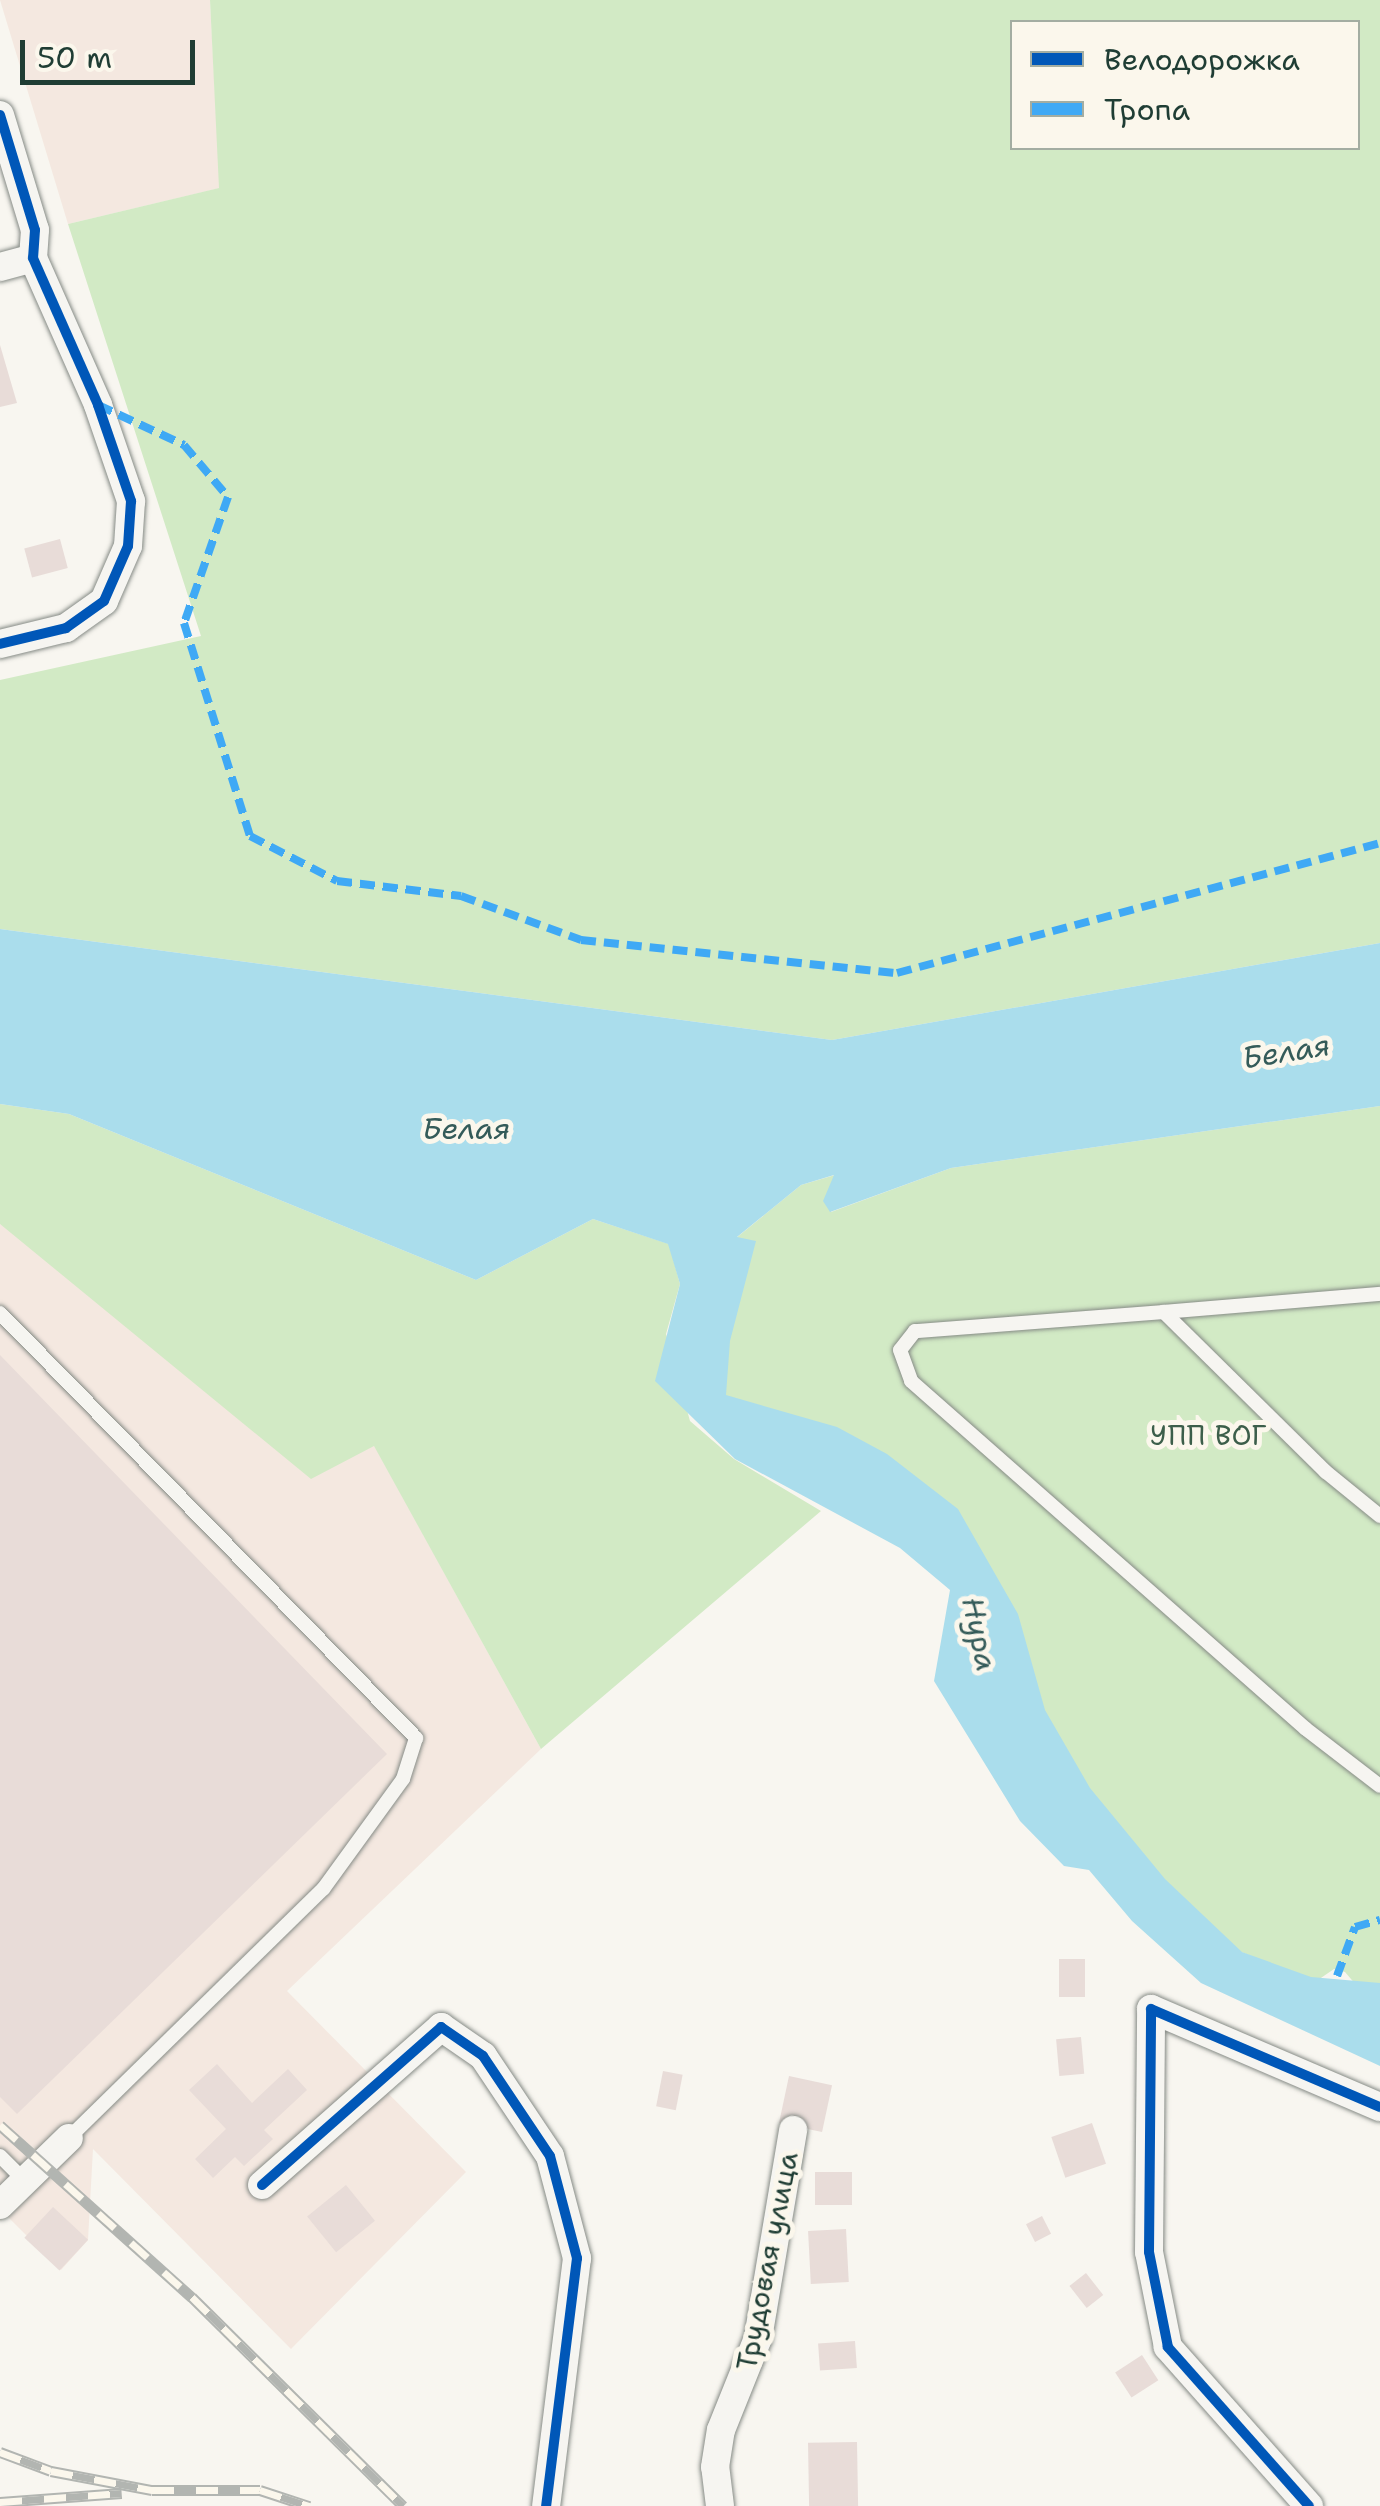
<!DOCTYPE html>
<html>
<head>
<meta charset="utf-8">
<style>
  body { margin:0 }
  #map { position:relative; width:1380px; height:2506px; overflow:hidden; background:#f8f6f0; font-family:"Shantell Sans",sans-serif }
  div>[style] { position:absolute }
  .built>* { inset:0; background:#f4e8e0 }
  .green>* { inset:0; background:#d2eac5 }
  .water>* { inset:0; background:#aaddec }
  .building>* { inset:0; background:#e8dcd8; transform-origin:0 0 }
  .roads { filter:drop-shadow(0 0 2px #868b86) drop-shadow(0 0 2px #868b86) }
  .lane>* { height:14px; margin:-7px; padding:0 7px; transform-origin:7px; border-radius:7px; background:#f6f5f1 }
  .street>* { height:28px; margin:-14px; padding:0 14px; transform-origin:14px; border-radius:14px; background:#f6f5f1 }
  .rail>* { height:11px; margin-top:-5.5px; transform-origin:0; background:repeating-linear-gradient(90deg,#fbf7ec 0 22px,#b2b5b1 0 44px); box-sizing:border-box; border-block:2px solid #b2b5b1 }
  .quiet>* { height:8px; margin-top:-4px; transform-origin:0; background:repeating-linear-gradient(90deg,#3fa9f5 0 15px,transparent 0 23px) }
  .cycleway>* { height:10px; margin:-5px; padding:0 5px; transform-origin:5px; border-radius:5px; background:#0057b8 }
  span { translate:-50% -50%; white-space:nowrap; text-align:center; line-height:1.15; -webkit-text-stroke:10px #fbf7ec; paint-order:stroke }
  .park-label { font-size:28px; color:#3c5e4a }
  .street-label { font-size:28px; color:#1f3d34 }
  .water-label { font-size:30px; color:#345b59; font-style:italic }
  .legend { position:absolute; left:1010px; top:20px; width:350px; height:130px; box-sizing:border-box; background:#fbf7ec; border:2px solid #a3ada2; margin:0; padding:12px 18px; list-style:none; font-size:30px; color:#1f3d34 }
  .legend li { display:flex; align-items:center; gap:20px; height:50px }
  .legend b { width:50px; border:2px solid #a3ada2 }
  .scale { position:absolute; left:20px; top:40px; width:175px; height:45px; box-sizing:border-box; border:5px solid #1f3d34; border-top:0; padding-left:12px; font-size:30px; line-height:35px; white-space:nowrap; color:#1f3d34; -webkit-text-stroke:8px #fbf7ec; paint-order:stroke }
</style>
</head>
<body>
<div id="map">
  <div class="built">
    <div style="clip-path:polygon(0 0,210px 0,220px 188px,68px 224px)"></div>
    <div style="clip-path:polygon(0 1224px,374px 1445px,541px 1749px,287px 1991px,466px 2172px,291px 2349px,93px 2149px,88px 2240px,61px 2270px,0 2209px)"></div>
  </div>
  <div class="green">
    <div style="clip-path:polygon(evenodd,210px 0,1380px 0,1380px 943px,832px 1040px,0 929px,0 680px,201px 636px,68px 224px,219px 188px,210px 0,1012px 22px,1358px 22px,1358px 148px,1012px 148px,1012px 22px)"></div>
    <div style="clip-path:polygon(0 1104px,69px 1114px,476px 1280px,593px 1219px,669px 1244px,680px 1284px,666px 1334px,690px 1421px,734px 1459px,821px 1511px,541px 1749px,374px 1446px,311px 1479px,0 1224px)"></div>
    <div style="clip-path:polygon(1380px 1106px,1380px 1987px,1363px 1993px,1345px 1972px,1334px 1969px,1315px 1982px,1217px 1942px,1049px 1774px,996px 1581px,720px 1405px,736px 1238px,801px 1185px,835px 1175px,831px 1212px,951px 1168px)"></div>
  </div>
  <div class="water">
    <div style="clip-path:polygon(0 929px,832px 1040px,1380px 943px,1380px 1106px,951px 1168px,830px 1212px,823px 1201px,834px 1175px,801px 1185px,737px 1237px,756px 1241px,730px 1341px,726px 1395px,837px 1427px,887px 1454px,958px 1509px,1018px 1614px,1045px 1710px,1090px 1788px,1165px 1879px,1242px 1952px,1311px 1977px,1380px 1983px,1380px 2066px,1201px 1983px,1132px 1921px,1089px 1870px,1064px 1866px,1020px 1821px,934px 1681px,950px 1590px,900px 1548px,735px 1459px,655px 1381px,680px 1284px,668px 1244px,593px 1219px,476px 1280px,69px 1114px,0 1104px)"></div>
  </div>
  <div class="building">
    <div style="clip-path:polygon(0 345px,17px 403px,0 407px)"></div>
    <div style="left:60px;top:539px;width:30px;height:37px;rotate:75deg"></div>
    <div style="clip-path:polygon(0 1355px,387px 1754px,17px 2114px,0 2097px)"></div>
    <div style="left:1085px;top:1959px;width:38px;height:26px;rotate:90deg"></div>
    <div style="left:1081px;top:2037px;width:37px;height:25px;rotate:85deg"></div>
    <div style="clip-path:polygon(217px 2064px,252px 2103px,288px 2069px,307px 2090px,264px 2130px,273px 2139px,244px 2166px,235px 2157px,213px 2178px,195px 2159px,226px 2129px,189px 2090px)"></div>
    <div style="left:663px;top:2071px;width:20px;height:36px;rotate:11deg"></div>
    <div style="left:789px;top:2076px;width:44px;height:48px;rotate:12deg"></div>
    <div style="left:1092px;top:2123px;width:43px;height:43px;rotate:71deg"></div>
    <div style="left:815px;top:2172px;width:37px;height:33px"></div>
    <div style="left:346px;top:2185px;width:46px;height:50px;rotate:51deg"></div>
    <div style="left:53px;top:2207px;width:48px;height:42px;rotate:43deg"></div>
    <div style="left:1042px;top:2216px;width:20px;height:18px;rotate:63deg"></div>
    <div style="left:846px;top:2229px;width:53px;height:38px;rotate:87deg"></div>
    <div style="left:1086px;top:2273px;width:28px;height:21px;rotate:52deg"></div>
    <div style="left:855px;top:2341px;width:27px;height:37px;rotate:86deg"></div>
    <div style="left:1142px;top:2355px;width:30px;height:32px;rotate:57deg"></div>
    <div style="left:857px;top:2442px;width:64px;height:49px;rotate:89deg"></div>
  </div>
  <div class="roads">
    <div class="lane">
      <div style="left:1164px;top:1312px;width:217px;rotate:-4.8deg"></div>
      <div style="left:0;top:1313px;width:595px;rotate:45.61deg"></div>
      <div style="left:416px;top:1738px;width:43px;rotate:107.6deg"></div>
      <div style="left:403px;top:1779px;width:136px;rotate:126deg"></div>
      <div style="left:323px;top:1889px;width:356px;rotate:135.6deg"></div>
      <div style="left:1380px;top:1516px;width:70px;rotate:-140.8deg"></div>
      <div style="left:1326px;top:1472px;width:228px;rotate:-135.4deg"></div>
      <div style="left:1164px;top:1312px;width:250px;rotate:175.6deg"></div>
      <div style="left:915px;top:1331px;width:24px;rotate:128deg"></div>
      <div style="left:900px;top:1350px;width:33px;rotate:70deg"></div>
      <div style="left:911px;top:1381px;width:526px;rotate:41.38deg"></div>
      <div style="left:1306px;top:1729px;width:93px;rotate:37.6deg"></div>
      <div style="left:0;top:2156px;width:35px;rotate:45deg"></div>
    </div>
    <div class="street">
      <div style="left:0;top:115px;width:120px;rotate:73.1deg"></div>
      <div style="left:35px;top:230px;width:28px;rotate:94deg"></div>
      <div style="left:33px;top:258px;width:161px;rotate:66.1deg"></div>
      <div style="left:98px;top:405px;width:102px;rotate:71deg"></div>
      <div style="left:131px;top:501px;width:45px;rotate:93.8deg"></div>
      <div style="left:128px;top:546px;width:60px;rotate:113.6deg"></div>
      <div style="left:104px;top:601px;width:47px;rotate:144.6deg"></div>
      <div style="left:66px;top:628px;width:68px;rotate:166.4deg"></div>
      <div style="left:0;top:267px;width:34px;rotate:-15deg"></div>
      <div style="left:262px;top:2185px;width:239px;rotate:-41.4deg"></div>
      <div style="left:441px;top:2027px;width:51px;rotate:34.6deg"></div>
      <div style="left:483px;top:2056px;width:120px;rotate:56.2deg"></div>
      <div style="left:550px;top:2156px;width:106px;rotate:75.2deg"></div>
      <div style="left:577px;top:2258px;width:250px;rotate:97.1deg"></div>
      <div style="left:0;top:2205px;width:96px;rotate:-44.2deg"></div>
      <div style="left:720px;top:2506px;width:39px;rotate:-97deg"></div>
      <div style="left:715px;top:2467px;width:37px;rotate:-81deg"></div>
      <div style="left:721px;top:2430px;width:99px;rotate:-68.1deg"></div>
      <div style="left:758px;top:2338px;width:211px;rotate:-80.4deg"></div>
      <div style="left:1309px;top:2506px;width:213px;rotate:-131.6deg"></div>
      <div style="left:1168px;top:2347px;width:97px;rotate:-101.3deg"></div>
      <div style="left:1149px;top:2252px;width:243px;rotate:-89.5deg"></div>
      <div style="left:1151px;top:2009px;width:249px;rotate:23.2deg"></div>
    </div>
  </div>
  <div class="rail">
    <div style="left:0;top:2125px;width:258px;rotate:41.9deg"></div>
    <div style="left:192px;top:2297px;width:297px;rotate:44.7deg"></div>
    <div style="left:0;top:2452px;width:54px;rotate:20.4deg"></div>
    <div style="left:51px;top:2471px;width:103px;rotate:10.7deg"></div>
    <div style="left:152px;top:2490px;width:108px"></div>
    <div style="left:260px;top:2490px;width:52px;rotate:18.1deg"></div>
    <div style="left:0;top:2502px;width:122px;rotate:-4.2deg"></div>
  </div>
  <div class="quiet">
    <div style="left:98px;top:405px;width:95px;rotate:24.9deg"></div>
    <div style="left:184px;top:445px;width:68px;rotate:49.8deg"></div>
    <div style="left:228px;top:497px;width:133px;rotate:109.2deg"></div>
    <div style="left:184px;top:623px;width:223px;rotate:72.8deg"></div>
    <div style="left:250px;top:836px;width:98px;rotate:27.3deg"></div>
    <div style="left:337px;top:881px;width:125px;rotate:6.9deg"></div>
    <div style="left:461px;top:896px;width:128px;rotate:20.1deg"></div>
    <div style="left:581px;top:940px;width:318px;rotate:6deg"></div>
    <div style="left:897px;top:973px;width:500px;rotate:-15.06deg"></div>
    <div style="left:1337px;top:1976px;width:52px;rotate:-69.8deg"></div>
    <div style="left:1355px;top:1927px;width:26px;rotate:-16deg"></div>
  </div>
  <div class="cycleway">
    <div style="left:0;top:115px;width:120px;rotate:73.1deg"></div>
    <div style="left:35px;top:230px;width:28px;rotate:94deg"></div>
    <div style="left:33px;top:258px;width:161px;rotate:66.1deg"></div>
    <div style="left:98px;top:405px;width:102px;rotate:71deg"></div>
    <div style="left:131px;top:501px;width:45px;rotate:93.8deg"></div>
    <div style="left:128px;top:546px;width:60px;rotate:113.6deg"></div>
    <div style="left:104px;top:601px;width:47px;rotate:144.6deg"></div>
    <div style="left:66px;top:628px;width:68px;rotate:166.4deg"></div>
    <div style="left:262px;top:2185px;width:239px;rotate:-41.4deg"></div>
    <div style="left:441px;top:2027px;width:51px;rotate:34.6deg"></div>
    <div style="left:483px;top:2056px;width:120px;rotate:56.2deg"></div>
    <div style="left:550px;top:2156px;width:106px;rotate:75.2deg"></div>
    <div style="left:577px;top:2258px;width:250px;rotate:97.1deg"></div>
    <div style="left:1309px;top:2506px;width:213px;rotate:-131.6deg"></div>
    <div style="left:1168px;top:2347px;width:97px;rotate:-101.3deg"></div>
    <div style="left:1149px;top:2252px;width:243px;rotate:-89.5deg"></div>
    <div style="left:1151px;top:2009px;width:249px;rotate:23.2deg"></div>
  </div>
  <div class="park-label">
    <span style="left:1208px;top:1435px">УПП ВОГ</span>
  </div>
  <div class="street-label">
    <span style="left:767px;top:2261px;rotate:-79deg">Трудовая улица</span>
  </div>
  <div class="water-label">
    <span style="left:1286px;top:1052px;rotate:-9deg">Белая</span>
    <span style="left:466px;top:1129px">Белая</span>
    <span style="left:979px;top:1634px;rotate:78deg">Нура</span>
  </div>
  <ul class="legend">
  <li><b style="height:12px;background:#0057b8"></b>Велодорожка</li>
  <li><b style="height:12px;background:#3fa9f5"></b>Тропа</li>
  </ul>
  <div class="scale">50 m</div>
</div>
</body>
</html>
